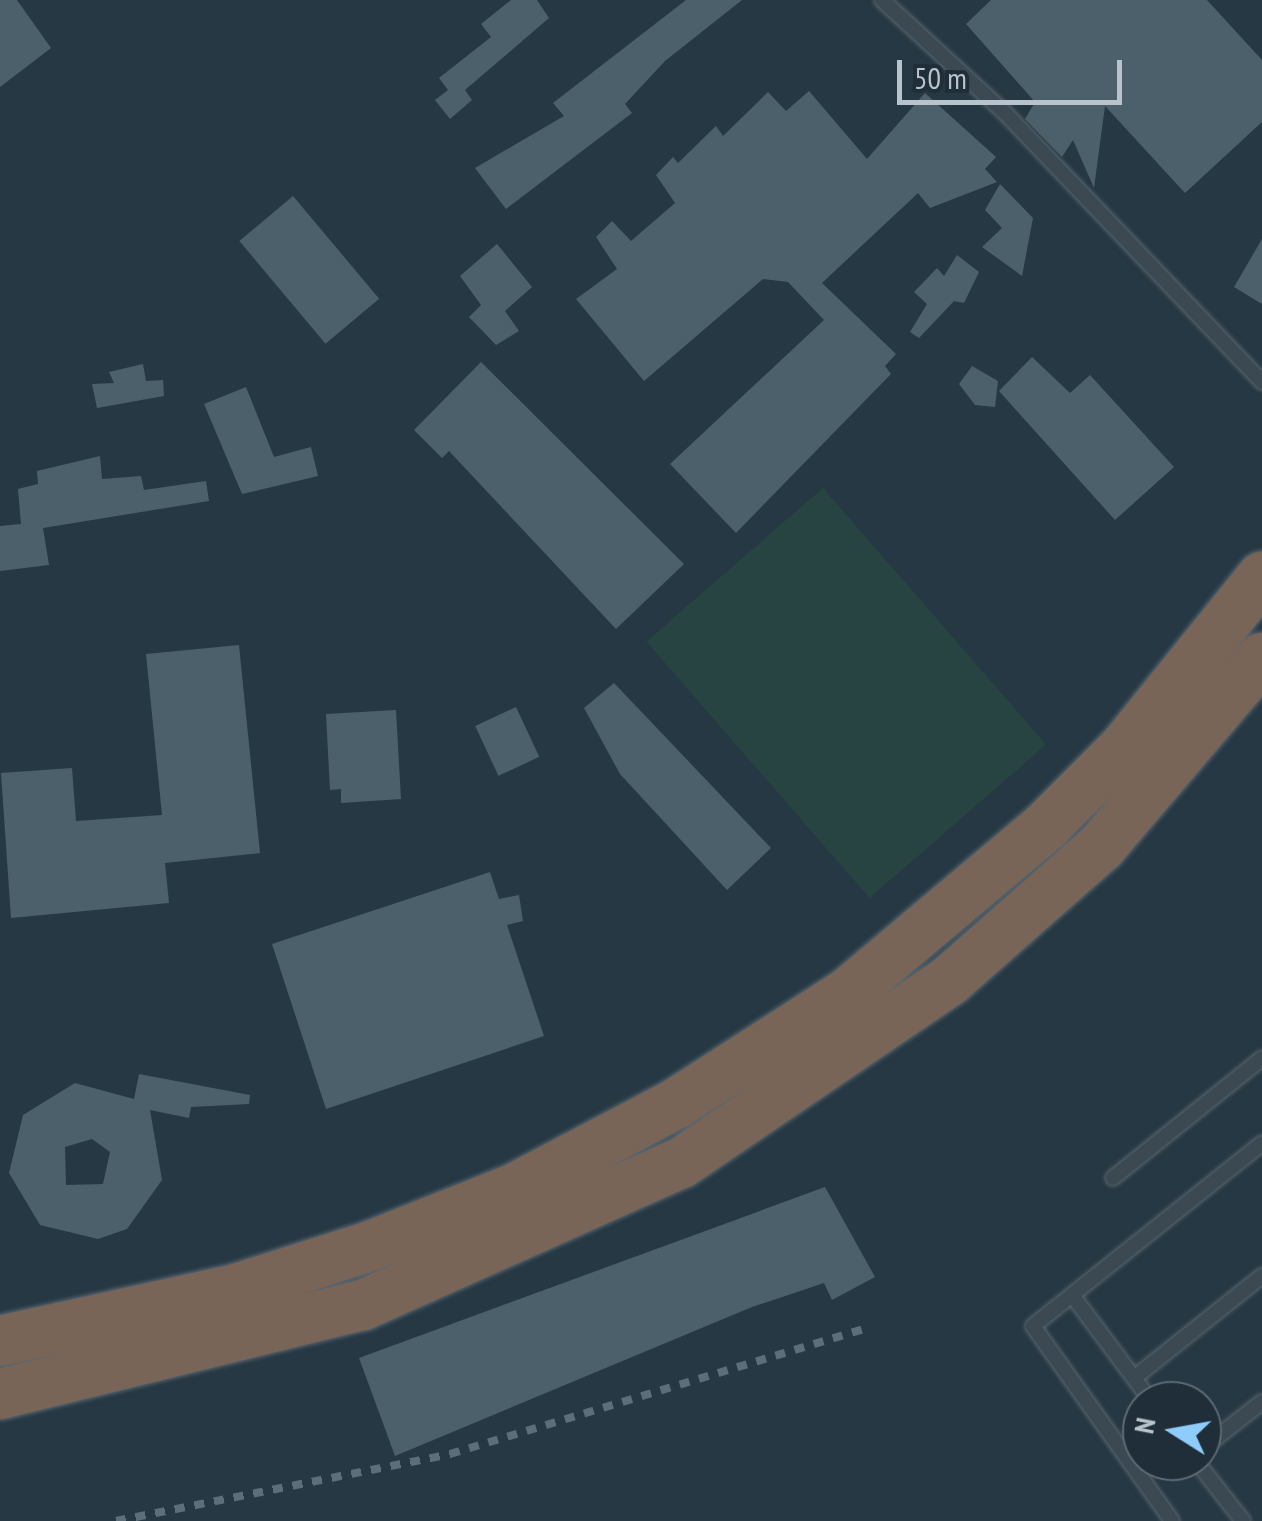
<!DOCTYPE html>
<html>
<head>
<meta charset="utf-8">
<style>
  body { margin:0 }
  #map { position:relative; width:1262px; height:1521px; overflow:hidden; background:#263843; font-family:"PT Sans Narrow",sans-serif }
  div>[style] { position:absolute }
  .green>* { inset:0; background:#284442; transform-origin:0 0 }
  .building>* { inset:0; background:#4c606b; transform-origin:0 0 }
  .roads { filter:drop-shadow(0 0 2px #596670) drop-shadow(0 0 2px #596670) }
  .lane>* { height:14px; margin:-7px; padding:0 7px; transform-origin:7px; border-radius:7px; background:#3a4952 }
  .highway>* { height:50px; margin:-25px; padding:0 25px; transform-origin:25px; border-radius:25px; background:#796557 }
  .rail>* { height:8px; margin-top:-4px; transform-origin:0; background:repeating-linear-gradient(90deg,#5c6e79 0 10px,transparent 0 20px) }
  span { translate:-50% -50%; white-space:nowrap; text-align:center; line-height:1.15; -webkit-text-stroke:8px #1f2e38; paint-order:stroke }
  .north { position:absolute; left:1122px; top:1381px; width:100px; height:100px; box-sizing:border-box; background:#1f2e38; border:2px solid #5c6a73; border-radius:50%; rotate:281deg; font-size:28px; font-weight:700; line-height:40px; text-align:center; color:#b8c3cc }
  .north::after { content:''; display:block; margin:auto; width:35px; height:45px; background:#8eccfb; clip-path:polygon(50% 0,100% 100%,50% 72%,0 100%) }
  .scale { position:absolute; left:897px; top:60px; width:225px; height:45px; box-sizing:border-box; border:5px solid #b8c3cc; border-top:0; padding-left:12px; font-size:30px; line-height:35px; white-space:nowrap; color:#b8c3cc; -webkit-text-stroke:8px #1f2e38; paint-order:stroke }
</style>
</head>
<body>
<div id="map">
  <div class="green">
    <div style="left:823px;top:488px;width:340px;height:234px;rotate:49deg"></div>
  </div>
  <div class="building">
    <div style="clip-path:polygon(0 0,17px 0,51px 48px,0 87px)"></div>
    <div style="clip-path:polygon(511px 0,537px 0,549px 18px,465px 90px,472px 100px,450px 119px,435px 100px,448px 90px,439px 78px,491px 37px,481px 24px)"></div>
    <div style="clip-path:polygon(686px 0,742px 0,665px 61px,625px 104px,632px 113px,506px 209px,475px 168px,564px 116px,553px 103px)"></div>
    <div style="clip-path:polygon(991px 0,1207px 0,1262px 60px,1262px 122px,1185px 193px,1105px 106px,1094px 188px,1073px 140px,1062px 157px,1025px 119px,1035px 102px,966px 24px)"></div>
    <div style="clip-path:polygon(809px 91px,867px 159px,925px 93px,996px 157px,985px 169px,997px 182px,930px 208px,918px 193px,822px 283px,896px 354px,885px 366px,891px 374px,736px 533px,670px 464px,824px 320px,788px 282px,763px 279px,644px 381px,576px 299px,617px 269px,596px 237px,612px 221px,631px 241px,675px 203px,656px 175px,673px 157px,678px 163px,716px 126px,723px 136px,768px 92px,786px 111px)"></div>
    <div style="clip-path:polygon(1000px 184px,1033px 218px,1022px 276px,982px 247px,1002px 228px,985px 210px)"></div>
    <div style="left:293px;top:196px;width:134px;height:70px;rotate:50deg"></div>
    <div style="clip-path:polygon(1262px 239px,1262px 304px,1234px 287px)"></div>
    <div style="clip-path:polygon(497px 244px,532px 287px,505px 311px,519px 331px,496px 345px,469px 317px,481px 305px,460px 276px)"></div>
    <div style="clip-path:polygon(957px 255px,979px 272px,964px 303px,954px 301px,919px 338px,910px 332px,927px 304px,914px 292px,937px 268px,944px 276px)"></div>
    <div style="clip-path:polygon(1032px 357px,1070px 393px,1090px 375px,1174px 467px,1115px 520px,999px 391px)"></div>
    <div style="clip-path:polygon(481px 362px,684px 564px,616px 629px,449px 451px,442px 458px,414px 430px)"></div>
    <div style="clip-path:polygon(143px 364px,146px 381px,163px 380px,164px 396px,97px 408px,92px 384px,114px 383px,109px 372px)"></div>
    <div style="clip-path:polygon(972px 366px,998px 381px,995px 407px,975px 405px,959px 384px)"></div>
    <div style="clip-path:polygon(246px 387px,274px 457px,311px 447px,318px 476px,242px 494px,204px 404px)"></div>
    <div style="clip-path:polygon(100px 456px,102px 479px,141px 476px,144px 490px,206px 481px,209px 501px,43px 528px,49px 565px,0 571px,0 526px,21px 524px,18px 489px,38px 484px,37px 471px)"></div>
    <div style="clip-path:polygon(239px 645px,260px 853px,165px 863px,169px 903px,11px 918px,1px 773px,72px 768px,76px 821px,162px 815px,146px 654px)"></div>
    <div style="clip-path:polygon(614px 683px,771px 848px,727px 890px,620px 774px,584px 708px)"></div>
    <div style="left:516px;top:707px;width:55px;height:45px;rotate:65deg"></div>
    <div style="clip-path:polygon(396px 710px,401px 799px,341px 803px,341px 789px,330px 790px,326px 714px)"></div>
    <div style="clip-path:polygon(490px 872px,499px 899px,519px 895px,523px 921px,507px 925px,544px 1036px,326px 1109px,272px 944px)"></div>
    <div style="clip-path:polygon(evenodd,139px 1074px,250px 1095px,249px 1104px,191px 1107px,189px 1118px,150px 1110px,162px 1180px,127px 1229px,98px 1239px,40px 1225px,9px 1173px,23px 1115px,75px 1083px,134px 1099px,139px 1074px,92px 1139px,110px 1152px,103px 1184px,66px 1185px,65px 1147px,92px 1139px)"></div>
    <div style="clip-path:polygon(825px 1187px,875px 1277px,832px 1300px,824px 1283px,752px 1307px,395px 1456px,359px 1358px)"></div>
  </div>
  <div class="roads">
    <div class="lane">
      <div style="left:882px;top:0;width:168px;rotate:42.6deg"></div>
      <div style="left:1006px;top:114px;width:371px;rotate:46.3deg"></div>
      <div style="left:1113px;top:1178px;width:191px;rotate:-38.8deg"></div>
      <div style="left:1072px;top:1295px;width:132px;rotate:53.3deg"></div>
      <div style="left:1134px;top:1378px;width:164px;rotate:-38.6deg"></div>
      <div style="left:1202px;top:1449px;width:76px;rotate:-38.1deg"></div>
      <div style="left:1196px;top:1461px;width:76px;rotate:51.9deg"></div>
      <div style="left:1172px;top:1521px;width:239px;rotate:-125.5deg"></div>
      <div style="left:1033px;top:1326px;width:293px;rotate:-38.6deg"></div>
    </div>
    <div class="highway">
      <div style="left:0;top:1341px;width:242px;rotate:-12.4deg"></div>
      <div style="left:236px;top:1289px;width:139px;rotate:-17.7deg"></div>
      <div style="left:368px;top:1247px;width:157px;rotate:-21.7deg"></div>
      <div style="left:514px;top:1189px;width:184px;rotate:-27.8deg"></div>
      <div style="left:677px;top:1103px;width:205px;rotate:-32.8deg"></div>
      <div style="left:849px;top:992px;width:259px;rotate:-40.1deg"></div>
      <div style="left:1047px;top:825px;width:109px;rotate:-45deg"></div>
      <div style="left:1124px;top:748px;width:220px;rotate:-51.1deg"></div>
      <div style="left:0;top:1394px;width:374px;rotate:-13.8deg"></div>
      <div style="left:363px;top:1305px;width:348px;rotate:-24.1deg"></div>
      <div style="left:681px;top:1163px;width:325px;rotate:-34.2deg"></div>
      <div style="left:950px;top:980px;width:201px;rotate:-41.4deg"></div>
      <div style="left:1101px;top:847px;width:248px;rotate:-49.6deg"></div>
    </div>
  </div>
  <div class="rail">
    <div style="left:116px;top:1521px;width:341px;rotate:-11.3deg"></div>
    <div style="left:450px;top:1454px;width:437px;rotate:-16.8deg"></div>
  </div>
  <div class="north">N</div>
  <div class="scale">50 m</div>
</div>
</body>
</html>
